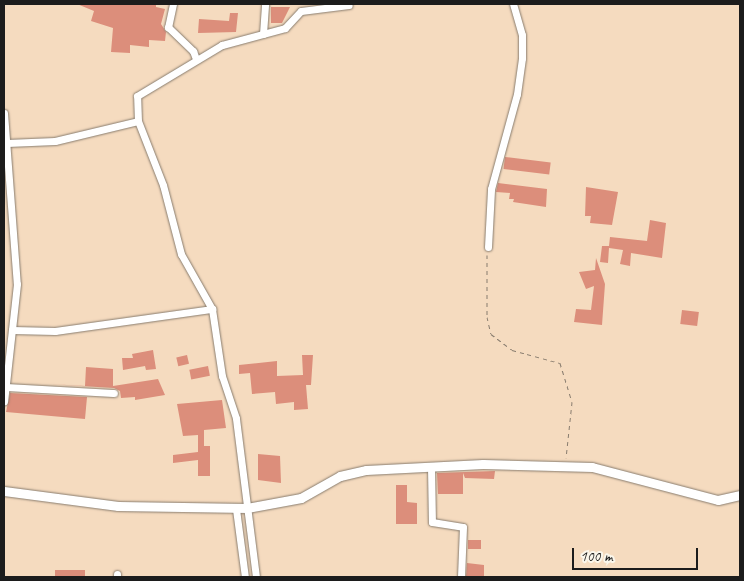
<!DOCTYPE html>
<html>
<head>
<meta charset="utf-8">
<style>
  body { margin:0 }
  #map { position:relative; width:744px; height:581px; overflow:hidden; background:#f5dbbf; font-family:Caveat,sans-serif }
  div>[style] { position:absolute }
  .building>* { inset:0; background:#dc8e7b; transform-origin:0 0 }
  .path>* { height:1px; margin-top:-0.5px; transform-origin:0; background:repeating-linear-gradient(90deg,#887c6e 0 4px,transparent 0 8px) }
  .roads { filter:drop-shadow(0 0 1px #887c6e) drop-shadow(0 0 1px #887c6e) }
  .minor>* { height:7px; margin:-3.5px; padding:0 3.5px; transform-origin:3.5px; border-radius:3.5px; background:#fff }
  .tertiary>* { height:9px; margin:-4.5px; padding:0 4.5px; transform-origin:4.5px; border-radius:4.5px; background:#fff }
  span { translate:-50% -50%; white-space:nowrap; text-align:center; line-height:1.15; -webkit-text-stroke:4px #fbf7ec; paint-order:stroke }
  .frame { position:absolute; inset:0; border:5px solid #1c1c1c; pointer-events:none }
  .scale { position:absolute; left:572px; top:548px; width:126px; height:22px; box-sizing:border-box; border:2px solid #1c1c1c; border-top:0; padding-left:6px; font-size:15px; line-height:18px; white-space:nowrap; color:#1c1c1c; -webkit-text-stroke:4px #fbf7ec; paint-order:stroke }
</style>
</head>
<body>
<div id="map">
  <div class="building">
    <div style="clip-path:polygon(77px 4px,156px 4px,156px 7px,165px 9px,161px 24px,166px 32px,165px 41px,149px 40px,149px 47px,130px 45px,130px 53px,111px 52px,113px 28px,91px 21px,94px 11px)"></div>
    <div style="clip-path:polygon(271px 7px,290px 7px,282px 23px,271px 23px)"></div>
    <div style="clip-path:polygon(230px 13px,238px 13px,236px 32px,198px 33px,199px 19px,229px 21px)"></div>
    <div style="left:505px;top:157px;width:46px;height:12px;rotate:7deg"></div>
    <div style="clip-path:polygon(498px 183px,547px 189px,546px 207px,513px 202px,514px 199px,509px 199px,510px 193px,496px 192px)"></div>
    <div style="clip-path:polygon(586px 187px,618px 192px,612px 225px,590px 223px,591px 216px,585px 216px)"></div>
    <div style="clip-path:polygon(650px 220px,666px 223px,662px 258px,631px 253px,630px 266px,620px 264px,623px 250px,609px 248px,608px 263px,600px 262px,602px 246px,609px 246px,610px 237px,647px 241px)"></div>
    <div style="clip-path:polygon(596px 258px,605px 284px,602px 325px,574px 322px,576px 309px,591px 310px,594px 286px,586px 289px,579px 272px,595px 270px)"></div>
    <div style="left:682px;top:310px;width:17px;height:14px;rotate:7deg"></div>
    <div style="clip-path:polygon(153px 350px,156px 369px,146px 370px,145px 366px,123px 370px,122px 358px,133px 358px,132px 354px)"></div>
    <div style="left:187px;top:355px;width:9px;height:11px;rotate:77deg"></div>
    <div style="clip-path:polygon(302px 355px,313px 355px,311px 385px,306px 385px,308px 409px,294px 410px,294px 402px,276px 404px,275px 392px,252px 394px,250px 373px,239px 374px,239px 365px,277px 361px,277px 376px,303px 375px)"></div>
    <div style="left:208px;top:366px;width:10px;height:19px;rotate:79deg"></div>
    <div style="clip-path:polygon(86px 367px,113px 369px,113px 386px,158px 379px,165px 395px,135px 400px,135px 397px,121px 398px,120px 391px,114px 388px,48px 384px,85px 386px)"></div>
    <div style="clip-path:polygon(10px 393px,87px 397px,85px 419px,6px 412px)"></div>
    <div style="clip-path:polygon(222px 400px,226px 428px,204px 430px,204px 446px,210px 446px,210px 476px,198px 476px,198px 460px,173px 463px,173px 455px,198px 452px,198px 435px,183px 436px,177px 404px)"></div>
    <div style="clip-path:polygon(258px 454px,280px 456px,281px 483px,258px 480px)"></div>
    <div style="clip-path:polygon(495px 471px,494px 479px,465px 478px,463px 473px,463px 494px,438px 494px,437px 473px)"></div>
    <div style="clip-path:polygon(396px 485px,407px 485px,407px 502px,417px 503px,417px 524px,396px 524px)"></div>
    <div style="left:468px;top:540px;width:13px;height:9px"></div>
    <div style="clip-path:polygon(467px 563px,484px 565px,484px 577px,466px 577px)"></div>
    <div style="left:55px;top:570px;width:30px;height:7px"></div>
  </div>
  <div class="path">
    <div style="left:487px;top:255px;width:62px;rotate:90deg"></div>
    <div style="left:487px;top:317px;width:17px;rotate:77deg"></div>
    <div style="left:491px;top:334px;width:26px;rotate:37deg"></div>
    <div style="left:512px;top:350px;width:50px;rotate:15.2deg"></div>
    <div style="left:560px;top:363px;width:41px;rotate:72.9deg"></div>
    <div style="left:572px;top:402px;width:56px;rotate:96.1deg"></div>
  </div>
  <div class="roads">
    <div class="minor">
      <div style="left:173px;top:4px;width:24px;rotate:102deg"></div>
      <div style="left:168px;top:27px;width:35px;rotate:44deg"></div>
      <div style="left:193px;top:51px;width:9px;rotate:69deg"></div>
      <div style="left:263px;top:34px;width:30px;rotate:-86deg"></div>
      <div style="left:4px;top:113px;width:171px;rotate:85.7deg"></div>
      <div style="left:17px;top:284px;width:118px;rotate:96.3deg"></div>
      <div style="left:7px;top:143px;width:48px;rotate:-2.4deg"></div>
      <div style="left:55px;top:141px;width:85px;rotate:-13.5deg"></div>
      <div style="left:488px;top:247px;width:58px;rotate:-87deg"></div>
      <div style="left:491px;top:189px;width:98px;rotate:-74.7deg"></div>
      <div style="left:517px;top:94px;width:36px;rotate:-82deg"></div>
      <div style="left:522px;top:58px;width:23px;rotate:-90deg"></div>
      <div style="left:522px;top:35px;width:32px;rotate:-106deg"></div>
      <div style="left:12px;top:330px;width:43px;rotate:1.3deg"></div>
      <div style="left:55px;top:331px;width:159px;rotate:-8deg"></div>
      <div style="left:5px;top:387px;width:109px;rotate:3.2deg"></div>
      <div style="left:431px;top:467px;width:55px;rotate:89deg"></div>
      <div style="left:432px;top:522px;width:31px;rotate:9deg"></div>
      <div style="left:463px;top:527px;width:50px;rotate:92.3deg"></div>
      <div style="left:236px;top:509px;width:69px;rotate:82.5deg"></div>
      <div style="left:117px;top:574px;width:3px;rotate:90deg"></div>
      <div style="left:256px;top:577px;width:160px;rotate:-97.2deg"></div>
      <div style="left:236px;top:418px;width:44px;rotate:-108.4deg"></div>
      <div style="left:222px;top:376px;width:68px;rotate:-98.5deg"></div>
      <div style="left:212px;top:309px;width:63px;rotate:-119.4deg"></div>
      <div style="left:181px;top:254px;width:71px;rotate:-104.6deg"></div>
      <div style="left:163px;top:185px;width:69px;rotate:-111.3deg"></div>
      <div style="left:138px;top:121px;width:25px;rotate:-92deg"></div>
      <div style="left:137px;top:96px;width:99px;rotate:-31deg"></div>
      <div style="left:222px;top:45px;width:65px;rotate:-15.1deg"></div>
      <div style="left:285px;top:28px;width:23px;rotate:-47deg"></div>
      <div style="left:301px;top:11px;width:48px;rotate:-7.1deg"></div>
    </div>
    <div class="tertiary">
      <div style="left:4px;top:491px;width:115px;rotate:7.5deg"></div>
      <div style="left:118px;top:506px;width:129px;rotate:0.9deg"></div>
      <div style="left:247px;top:508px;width:55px;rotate:-10.5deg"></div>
      <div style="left:301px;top:498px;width:45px;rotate:-29.4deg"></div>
      <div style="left:340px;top:476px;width:27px;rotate:-13deg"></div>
      <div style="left:366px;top:470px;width:117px;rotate:-2.9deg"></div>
      <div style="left:483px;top:464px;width:109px;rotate:1.6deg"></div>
      <div style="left:592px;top:467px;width:130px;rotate:14.7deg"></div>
      <div style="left:718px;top:500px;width:23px;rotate:-13deg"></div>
    </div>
  </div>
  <div class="frame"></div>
  <div class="scale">100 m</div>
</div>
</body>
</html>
